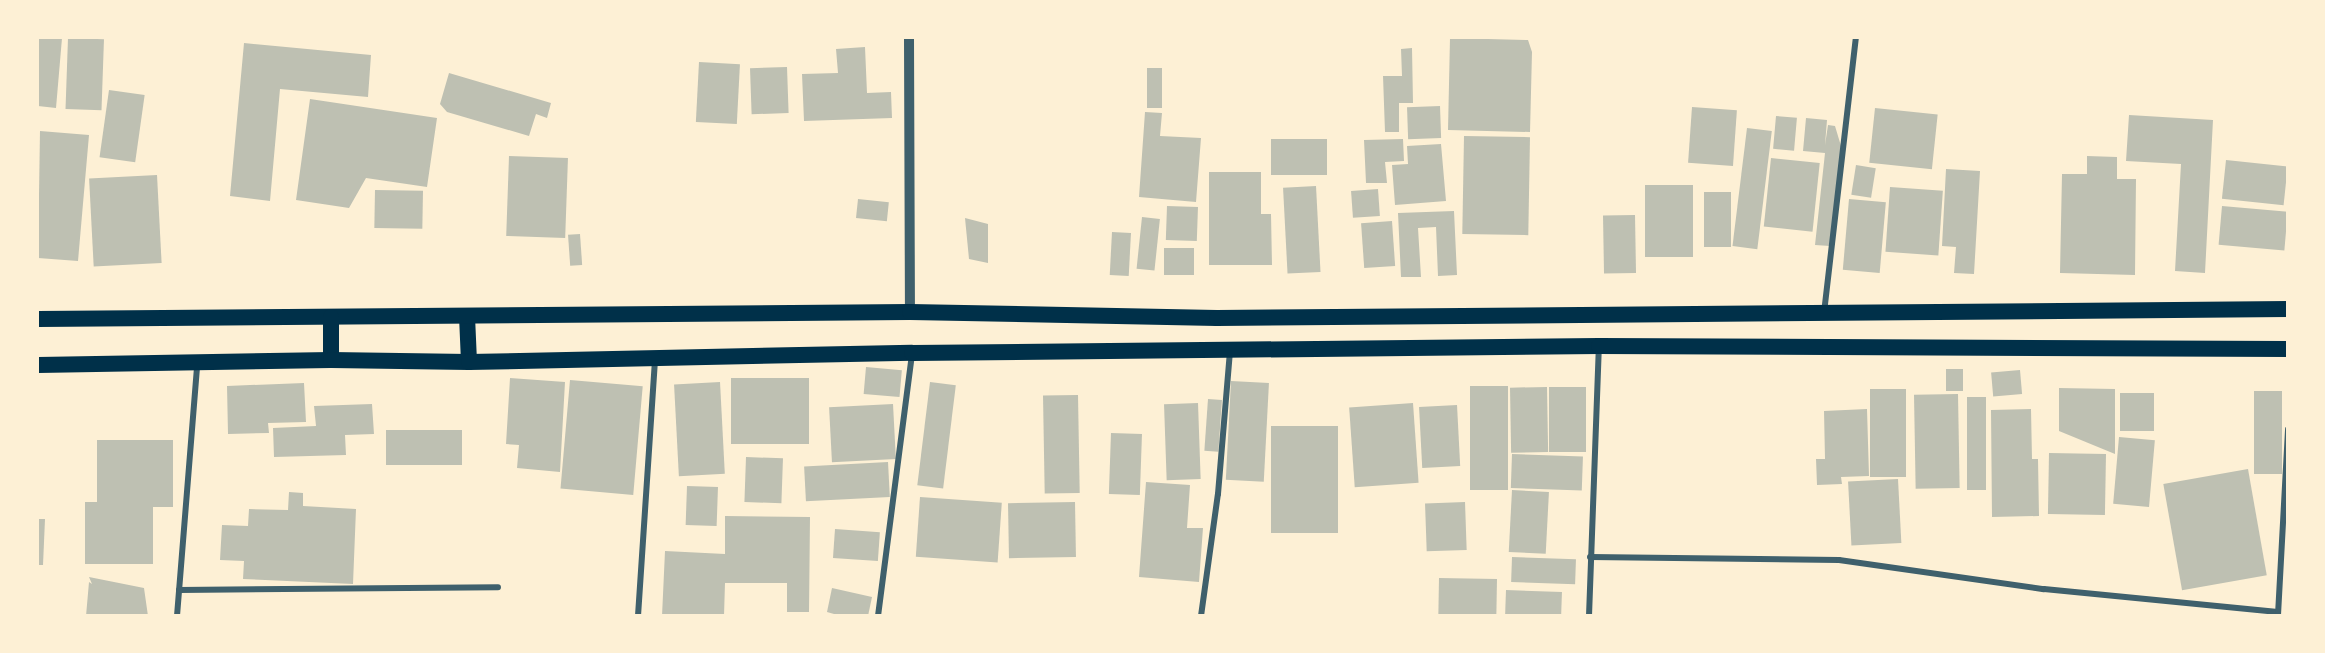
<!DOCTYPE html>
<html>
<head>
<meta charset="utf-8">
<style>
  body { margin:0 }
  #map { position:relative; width:2325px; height:653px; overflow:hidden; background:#fdf0d5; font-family:Inter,sans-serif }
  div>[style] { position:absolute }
  .building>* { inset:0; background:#bec0b2; transform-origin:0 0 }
  .minor>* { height:6px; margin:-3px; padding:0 3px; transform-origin:3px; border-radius:3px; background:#3f606c }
  .tertiary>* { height:10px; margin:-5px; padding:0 5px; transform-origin:5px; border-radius:5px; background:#3f606c }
  .trunk>* { height:16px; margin:-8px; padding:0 8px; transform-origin:8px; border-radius:8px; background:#003049 }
  span { translate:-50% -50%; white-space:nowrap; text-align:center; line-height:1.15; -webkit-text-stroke:5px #fdf0d5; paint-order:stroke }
  .frame { position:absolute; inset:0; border:39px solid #fdf0d5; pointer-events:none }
</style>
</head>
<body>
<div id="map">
  <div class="building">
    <div style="clip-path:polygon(38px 38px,62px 38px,56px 108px,38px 106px)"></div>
    <div style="left:68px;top:38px;width:36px;height:71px;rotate:2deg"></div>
    <div style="clip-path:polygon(1450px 38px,1528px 40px,1532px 52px,1530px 132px,1448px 130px)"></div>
    <div style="clip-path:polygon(244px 43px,371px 55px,368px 97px,280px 89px,270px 201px,230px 196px)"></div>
    <div style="clip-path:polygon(865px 47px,867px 93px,891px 92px,892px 118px,804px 121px,802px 74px,838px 73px,836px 49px)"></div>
    <div style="clip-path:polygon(1412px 48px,1413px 103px,1399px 103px,1399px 132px,1385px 132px,1383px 76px,1402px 76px,1401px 49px)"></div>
    <div style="left:699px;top:62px;width:41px;height:60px;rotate:3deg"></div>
    <div style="left:787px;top:67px;width:46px;height:37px;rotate:88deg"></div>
    <div style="left:1147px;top:68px;width:15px;height:40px"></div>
    <div style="clip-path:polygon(449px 73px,551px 103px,547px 118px,536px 114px,529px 136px,447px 112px,440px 104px)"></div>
    <div style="left:109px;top:90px;width:36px;height:68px;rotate:8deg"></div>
    <div style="clip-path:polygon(310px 99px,437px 118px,427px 187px,366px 178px,349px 208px,296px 200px)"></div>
    <div style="left:1440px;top:106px;width:32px;height:33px;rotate:88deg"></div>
    <div style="left:1692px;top:107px;width:45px;height:56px;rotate:4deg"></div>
    <div style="left:1875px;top:108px;width:63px;height:55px;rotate:6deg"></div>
    <div style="clip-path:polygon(1145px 112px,1162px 113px,1160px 136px,1201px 138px,1196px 202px,1139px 197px)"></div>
    <div style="clip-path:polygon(2129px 115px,2213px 120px,2205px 273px,2175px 271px,2181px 164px,2126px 161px)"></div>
    <div style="left:1776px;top:116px;width:21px;height:33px;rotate:5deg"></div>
    <div style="clip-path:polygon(1806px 118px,1827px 120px,1825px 145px,1828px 125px,1835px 126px,1841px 146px,1830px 246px,1815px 245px,1825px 153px,1803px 151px)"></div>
    <div style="left:1747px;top:128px;width:25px;height:119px;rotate:7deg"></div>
    <div style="clip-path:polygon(40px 131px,89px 135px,78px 261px,38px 258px)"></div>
    <div style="left:1464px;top:136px;width:66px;height:98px;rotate:1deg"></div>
    <div style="left:1271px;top:139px;width:56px;height:36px"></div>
    <div style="clip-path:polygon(1403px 139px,1404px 161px,1385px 162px,1387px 183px,1366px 183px,1364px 140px)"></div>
    <div style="clip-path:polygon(1441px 144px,1446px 201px,1395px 205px,1392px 165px,1408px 164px,1407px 146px)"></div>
    <div style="left:509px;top:156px;width:59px;height:80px;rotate:2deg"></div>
    <div style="clip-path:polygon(2087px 156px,2117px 157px,2117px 179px,2136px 179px,2135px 275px,2060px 273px,2062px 174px,2087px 174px)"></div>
    <div style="left:1771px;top:158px;width:49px;height:69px;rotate:6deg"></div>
    <div style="left:2226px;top:160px;width:62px;height:39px;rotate:6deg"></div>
    <div style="left:1856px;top:165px;width:20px;height:30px;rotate:9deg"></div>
    <div style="clip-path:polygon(1946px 169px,1980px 171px,1974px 274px,1954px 273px,1956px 247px,1942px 246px)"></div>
    <div style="clip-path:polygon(1209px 172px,1261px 172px,1261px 214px,1271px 214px,1272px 265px,1209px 265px)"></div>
    <div style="left:157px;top:175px;width:88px;height:68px;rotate:87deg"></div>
    <div style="left:1645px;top:185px;width:48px;height:72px"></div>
    <div style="left:1316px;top:186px;width:86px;height:33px;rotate:87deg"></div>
    <div style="left:1890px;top:187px;width:53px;height:65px;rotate:4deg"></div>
    <div style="left:1378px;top:189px;width:27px;height:27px;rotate:86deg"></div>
    <div style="left:375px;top:190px;width:48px;height:38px;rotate:1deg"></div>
    <div style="left:1704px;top:192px;width:27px;height:55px"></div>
    <div style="left:858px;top:199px;width:31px;height:19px;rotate:6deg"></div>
    <div style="left:1849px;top:199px;width:37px;height:71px;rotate:5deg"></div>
    <div style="left:1167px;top:206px;width:31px;height:34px;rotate:2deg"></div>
    <div style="left:2222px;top:206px;width:66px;height:39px;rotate:5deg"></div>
    <div style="clip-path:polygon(1454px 211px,1457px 275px,1438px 276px,1436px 227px,1418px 228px,1421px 277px,1401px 277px,1398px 213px)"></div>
    <div style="left:1635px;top:215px;width:58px;height:32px;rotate:89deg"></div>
    <div style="left:1142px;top:217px;width:18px;height:52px;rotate:6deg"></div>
    <div style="clip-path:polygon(965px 218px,988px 224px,988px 263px,969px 259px)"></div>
    <div style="left:1392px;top:221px;width:45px;height:31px;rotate:86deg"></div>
    <div style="left:1112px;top:232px;width:19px;height:43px;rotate:3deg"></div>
    <div style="left:580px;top:234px;width:31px;height:12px;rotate:86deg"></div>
    <div style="left:1164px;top:248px;width:30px;height:27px"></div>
    <div style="left:866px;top:367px;width:36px;height:27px;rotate:5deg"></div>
    <div style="left:1963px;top:369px;width:22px;height:17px;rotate:90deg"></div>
    <div style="left:2020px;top:370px;width:24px;height:29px;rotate:85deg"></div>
    <div style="clip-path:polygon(510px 378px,565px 382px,560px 472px,517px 468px,519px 445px,506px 444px)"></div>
    <div style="left:731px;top:378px;width:78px;height:66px"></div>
    <div style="left:570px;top:380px;width:73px;height:109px;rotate:5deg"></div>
    <div style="left:1231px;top:381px;width:38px;height:99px;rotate:3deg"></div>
    <div style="left:720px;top:382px;width:92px;height:46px;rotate:87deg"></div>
    <div style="left:930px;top:382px;width:26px;height:104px;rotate:7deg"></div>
    <div style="clip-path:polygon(304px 383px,306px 422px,268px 423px,269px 433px,228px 434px,227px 386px)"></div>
    <div style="left:1470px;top:386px;width:38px;height:104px"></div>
    <div style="left:1547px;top:387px;width:65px;height:37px;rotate:89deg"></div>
    <div style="left:1549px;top:387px;width:37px;height:65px"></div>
    <div style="clip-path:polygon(2059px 388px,2115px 389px,2115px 454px,2059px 431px)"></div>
    <div style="left:1870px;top:389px;width:36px;height:88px"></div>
    <div style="left:2254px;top:391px;width:28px;height:83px"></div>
    <div style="left:2120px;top:393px;width:34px;height:38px"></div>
    <div style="left:1958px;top:394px;width:94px;height:44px;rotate:89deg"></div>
    <div style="left:1078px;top:395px;width:98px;height:35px;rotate:89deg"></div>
    <div style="left:1967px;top:397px;width:19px;height:93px"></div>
    <div style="left:1208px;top:399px;width:14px;height:52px;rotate:4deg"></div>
    <div style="left:1198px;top:403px;width:76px;height:34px;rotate:88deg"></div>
    <div style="left:1413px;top:403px;width:80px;height:64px;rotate:86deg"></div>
    <div style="clip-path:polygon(372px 404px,374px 434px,345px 435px,346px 455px,274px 457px,273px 428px,316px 426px,314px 406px)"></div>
    <div style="left:893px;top:404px;width:55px;height:64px;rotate:87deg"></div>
    <div style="left:1457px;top:405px;width:61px;height:38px;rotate:87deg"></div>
    <div style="clip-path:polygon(1867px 409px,1869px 476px,1841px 477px,1842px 484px,1817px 485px,1816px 459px,1825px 459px,1824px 411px)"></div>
    <div style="clip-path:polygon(2031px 409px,2032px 459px,2038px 459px,2039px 516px,1992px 517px,1991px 410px)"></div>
    <div style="left:1271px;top:426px;width:67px;height:107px"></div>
    <div style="left:386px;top:430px;width:76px;height:35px"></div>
    <div style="left:1111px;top:433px;width:31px;height:61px;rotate:2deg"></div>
    <div style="left:2119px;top:437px;width:36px;height:67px;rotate:5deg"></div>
    <div style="clip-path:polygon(97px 440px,173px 440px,173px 507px,153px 507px,153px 564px,85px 564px,85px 502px,97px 502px)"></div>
    <div style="left:2049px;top:453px;width:57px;height:61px;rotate:1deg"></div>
    <div style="left:1512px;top:454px;width:71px;height:34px;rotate:2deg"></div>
    <div style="left:746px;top:457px;width:37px;height:45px;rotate:2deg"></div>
    <div style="left:888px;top:462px;width:35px;height:84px;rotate:87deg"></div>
    <div style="left:2248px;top:469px;width:108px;height:86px;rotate:80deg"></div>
    <div style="left:1898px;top:479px;width:64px;height:50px;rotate:87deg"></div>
    <div style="clip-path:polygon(1146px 482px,1190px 485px,1187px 528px,1203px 528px,1199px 582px,1139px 577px)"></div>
    <div style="left:687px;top:486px;width:31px;height:39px;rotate:2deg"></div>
    <div style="left:1512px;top:490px;width:37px;height:62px;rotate:3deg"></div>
    <div style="clip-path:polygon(289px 492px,303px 493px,303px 506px,356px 509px,353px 584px,243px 579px,244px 561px,220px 560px,222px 525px,248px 526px,249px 509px,288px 510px)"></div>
    <div style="left:920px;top:497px;width:82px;height:60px;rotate:4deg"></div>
    <div style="left:1075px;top:502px;width:55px;height:67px;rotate:89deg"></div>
    <div style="left:1465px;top:502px;width:48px;height:40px;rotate:88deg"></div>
    <div style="clip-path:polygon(725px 516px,810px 517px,809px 612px,787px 612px,787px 583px,725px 583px,724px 616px,662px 616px,665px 551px,725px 554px)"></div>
    <div style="clip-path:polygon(38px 519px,45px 519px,43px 565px,38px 565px)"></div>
    <div style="left:835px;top:529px;width:45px;height:29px;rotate:4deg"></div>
    <div style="left:1512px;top:557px;width:64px;height:25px;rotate:2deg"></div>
    <div style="clip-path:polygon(89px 577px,144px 588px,148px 616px,86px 616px,89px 582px,92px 584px)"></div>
    <div style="left:1439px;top:578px;width:58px;height:38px;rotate:1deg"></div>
    <div style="clip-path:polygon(832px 588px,872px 597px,868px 616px,841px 616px,827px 612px)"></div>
    <div style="left:1506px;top:590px;width:56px;height:26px;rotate:2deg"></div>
  </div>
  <div class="minor">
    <div style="left:1824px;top:313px;width:277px;rotate:-83.4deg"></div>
    <div style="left:1590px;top:557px;width:249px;rotate:0.7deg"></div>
    <div style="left:1839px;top:560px;width:207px;rotate:8.1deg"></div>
    <div style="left:2044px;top:589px;width:235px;rotate:5.6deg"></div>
    <div style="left:179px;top:590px;width:319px;rotate:-0.5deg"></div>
    <div style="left:2278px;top:615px;width:186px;rotate:-86.9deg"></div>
    <div style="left:177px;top:616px;width:252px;rotate:-85.4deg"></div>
    <div style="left:638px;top:616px;width:258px;rotate:-86.2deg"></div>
    <div style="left:878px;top:616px;width:265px;rotate:-82.6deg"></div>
    <div style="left:1201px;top:616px;width:123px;rotate:-82.1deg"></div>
    <div style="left:1218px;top:494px;width:144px;rotate:-85.2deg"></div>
    <div style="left:1589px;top:616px;width:269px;rotate:-87.9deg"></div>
  </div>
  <div class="tertiary">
    <div style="left:909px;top:38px;width:274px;rotate:89.8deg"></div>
  </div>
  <div class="trunk">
    <div style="left:467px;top:316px;width:46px;rotate:87.5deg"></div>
    <div style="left:38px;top:319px;width:872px;rotate:-0.46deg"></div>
    <div style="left:910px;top:312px;width:307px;rotate:1.1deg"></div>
    <div style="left:1217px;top:318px;width:1071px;rotate:-0.48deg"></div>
    <div style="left:331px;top:360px;width:43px;rotate:-90deg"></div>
    <div style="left:38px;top:365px;width:293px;rotate:-1deg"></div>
    <div style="left:331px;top:360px;width:138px;rotate:0.8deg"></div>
    <div style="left:469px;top:362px;width:443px;rotate:-1.2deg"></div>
    <div style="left:912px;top:353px;width:687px;rotate:-0.58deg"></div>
    <div style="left:1599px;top:346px;width:689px;rotate:0.25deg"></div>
  </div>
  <div class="frame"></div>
</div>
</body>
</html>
